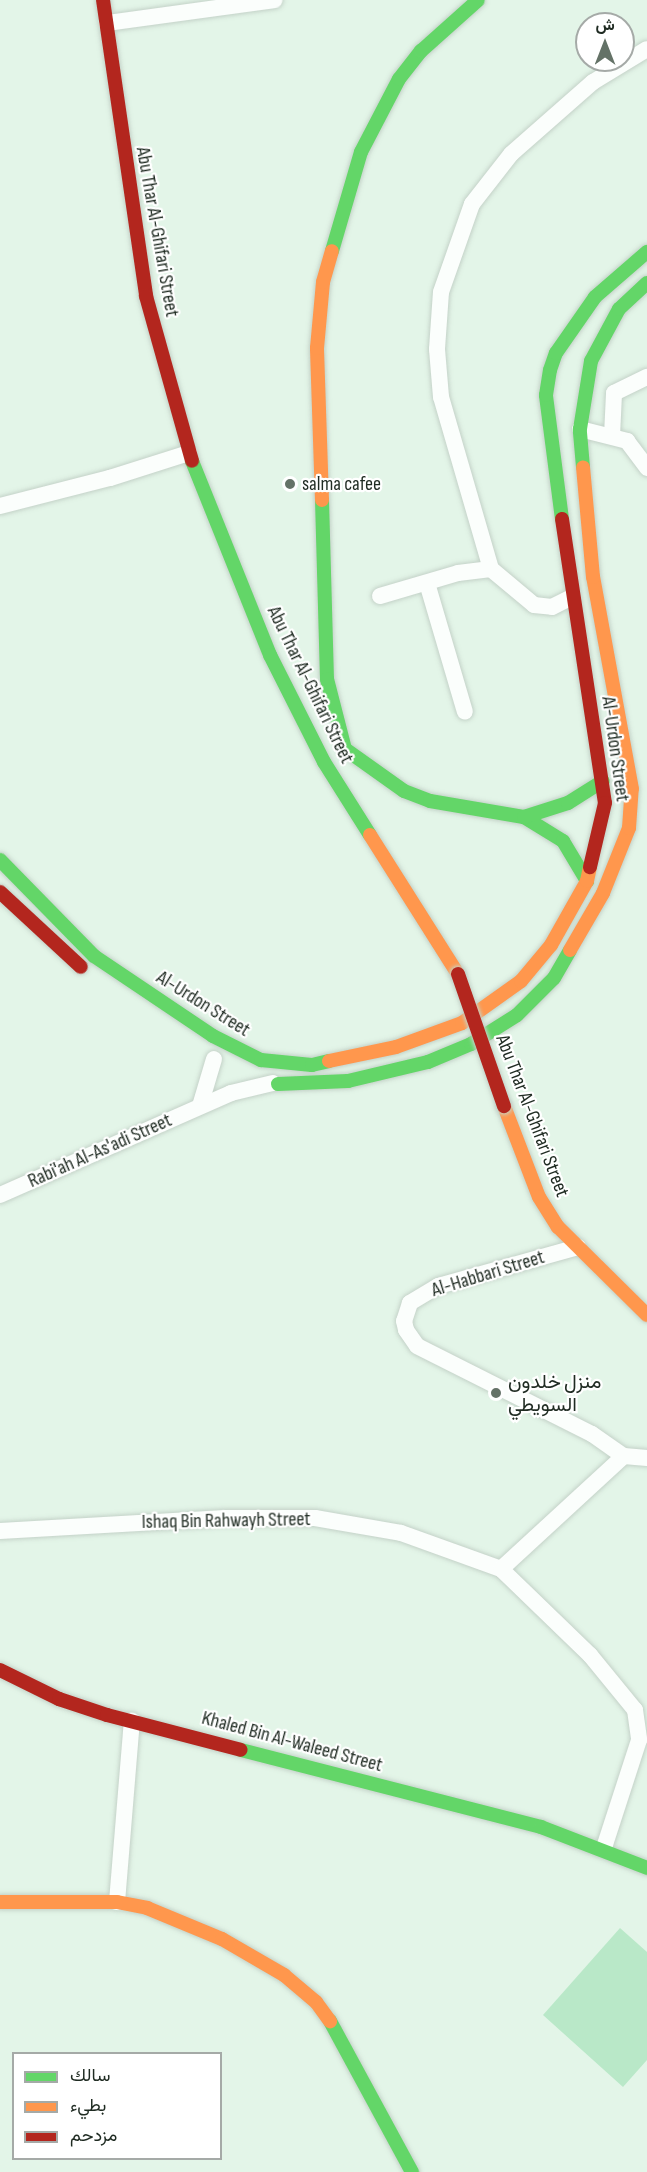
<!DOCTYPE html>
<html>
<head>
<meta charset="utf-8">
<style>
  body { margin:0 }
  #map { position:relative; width:647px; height:2172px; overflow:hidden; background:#e3f5e8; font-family:"Sofia Sans Condensed",Vazirmatn,sans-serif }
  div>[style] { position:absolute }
  .green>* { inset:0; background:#b9e8c8 }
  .roads { filter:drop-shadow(0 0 2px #c4d2c8) drop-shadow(0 0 2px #c4d2c8) }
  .street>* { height:16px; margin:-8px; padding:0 8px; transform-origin:8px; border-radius:8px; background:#fbfefc }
  .fast>* { height:14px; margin:-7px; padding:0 7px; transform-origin:7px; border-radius:7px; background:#63d668 }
  .slow>* { height:14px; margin:-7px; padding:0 7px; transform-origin:7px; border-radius:7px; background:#ff974d }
  .jam>* { height:14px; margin:-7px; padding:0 7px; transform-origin:7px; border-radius:7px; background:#b3261e }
  .bridges { filter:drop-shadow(0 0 2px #c4d2c8) drop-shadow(0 0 2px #c4d2c8) }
  .jam-bridge>* { height:14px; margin:-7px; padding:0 7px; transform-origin:7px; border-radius:7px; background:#b3261e }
  .dots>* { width:16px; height:16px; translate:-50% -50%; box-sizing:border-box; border:3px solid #fff; border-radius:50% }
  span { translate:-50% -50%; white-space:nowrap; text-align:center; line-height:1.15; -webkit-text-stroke:4.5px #fff; paint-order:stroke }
  .street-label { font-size:20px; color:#1f2b22 }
  .poi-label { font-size:20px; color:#1f2b22 }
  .left { translate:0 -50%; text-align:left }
  .legend { position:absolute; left:12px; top:2052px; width:210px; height:108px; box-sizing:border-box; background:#fff; border:2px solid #a5aaa7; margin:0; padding:8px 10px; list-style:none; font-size:18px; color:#1f2b22 }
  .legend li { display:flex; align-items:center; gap:12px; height:30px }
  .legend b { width:30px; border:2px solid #a5aaa7 }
  .north { position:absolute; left:575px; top:12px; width:60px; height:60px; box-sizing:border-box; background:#fff; border:2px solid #a5aaa7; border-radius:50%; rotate:0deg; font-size:16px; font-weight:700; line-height:24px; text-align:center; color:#1f2b22 }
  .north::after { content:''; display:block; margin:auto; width:21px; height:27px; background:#647267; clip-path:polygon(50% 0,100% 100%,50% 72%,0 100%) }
</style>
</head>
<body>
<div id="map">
  <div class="green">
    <div style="clip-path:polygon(620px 1928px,647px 1952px,647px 2060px,623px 2087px,543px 2015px)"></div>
  </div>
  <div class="roads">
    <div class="street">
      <div style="left:107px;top:23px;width:169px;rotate:-7.8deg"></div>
      <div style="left:580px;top:429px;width:49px;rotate:14.3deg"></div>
      <div style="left:627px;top:441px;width:34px;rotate:53deg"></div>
      <div style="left:612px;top:436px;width:43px;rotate:-87.3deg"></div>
      <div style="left:614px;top:393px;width:37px;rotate:-26deg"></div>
      <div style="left:0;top:506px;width:114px;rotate:-14.3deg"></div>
      <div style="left:110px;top:478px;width:83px;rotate:-17.6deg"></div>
      <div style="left:491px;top:569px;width:179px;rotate:-106.2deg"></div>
      <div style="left:441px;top:397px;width:48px;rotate:-94.8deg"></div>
      <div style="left:437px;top:349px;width:57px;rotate:-86deg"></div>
      <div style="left:441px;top:292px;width:93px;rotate:-70.6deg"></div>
      <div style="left:472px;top:204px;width:63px;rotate:-52deg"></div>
      <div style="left:511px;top:154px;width:109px;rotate:-41.3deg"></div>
      <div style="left:593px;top:82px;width:63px;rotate:-31.4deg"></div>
      <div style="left:427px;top:583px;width:134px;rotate:73.6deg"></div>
      <div style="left:380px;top:596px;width:81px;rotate:-16.4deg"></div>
      <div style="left:458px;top:573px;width:33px;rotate:-7deg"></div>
      <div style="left:491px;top:569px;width:56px;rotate:39.9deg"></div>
      <div style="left:534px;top:605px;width:18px;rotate:6deg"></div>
      <div style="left:552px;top:607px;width:22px;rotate:-27deg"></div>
      <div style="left:200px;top:1106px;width:49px;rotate:-73.4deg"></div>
      <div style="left:0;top:1195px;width:253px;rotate:-23.8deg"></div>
      <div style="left:231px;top:1093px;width:43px;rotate:-13.4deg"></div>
      <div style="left:578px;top:1247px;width:145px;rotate:164.4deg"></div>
      <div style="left:438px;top:1286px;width:33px;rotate:149deg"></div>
      <div style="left:410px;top:1303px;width:19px;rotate:108deg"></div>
      <div style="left:404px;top:1321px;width:9px;rotate:77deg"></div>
      <div style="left:406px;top:1330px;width:19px;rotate:55deg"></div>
      <div style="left:417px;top:1346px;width:196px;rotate:26.7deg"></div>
      <div style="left:592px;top:1434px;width:39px;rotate:35deg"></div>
      <div style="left:624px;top:1456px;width:23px;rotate:5deg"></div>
      <div style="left:0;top:1531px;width:226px;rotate:-3.3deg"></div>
      <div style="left:226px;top:1518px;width:89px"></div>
      <div style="left:315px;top:1518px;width:87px;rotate:9.9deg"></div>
      <div style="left:401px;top:1533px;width:106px;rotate:19.8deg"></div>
      <div style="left:501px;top:1569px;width:124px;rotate:44deg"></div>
      <div style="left:590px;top:1655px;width:71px;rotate:50.7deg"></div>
      <div style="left:635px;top:1710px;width:30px;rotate:82deg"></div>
      <div style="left:639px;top:1740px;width:114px;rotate:108deg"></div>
      <div style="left:501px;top:1569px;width:167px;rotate:-42.6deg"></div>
      <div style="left:117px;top:1902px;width:182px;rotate:-85.3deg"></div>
    </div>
    <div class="fast">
      <div style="left:332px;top:251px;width:103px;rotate:-73.7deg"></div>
      <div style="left:361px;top:152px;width:82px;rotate:-62.5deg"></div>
      <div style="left:399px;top:79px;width:36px;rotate:-52deg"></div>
      <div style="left:421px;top:51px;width:76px;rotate:-41.8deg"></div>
      <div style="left:192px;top:461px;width:209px;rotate:68.1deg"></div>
      <div style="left:270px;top:655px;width:120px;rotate:63.2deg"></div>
      <div style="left:324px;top:762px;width:86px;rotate:57.8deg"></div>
      <div style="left:583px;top:467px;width:38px;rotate:-95deg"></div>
      <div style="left:580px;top:429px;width:69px;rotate:-80.8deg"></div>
      <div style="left:591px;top:361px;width:59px;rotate:-61.7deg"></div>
      <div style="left:619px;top:309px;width:38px;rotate:-43deg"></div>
      <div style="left:322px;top:500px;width:179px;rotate:88.4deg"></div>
      <div style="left:327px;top:679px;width:72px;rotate:75.6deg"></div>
      <div style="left:345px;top:749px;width:72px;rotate:35.4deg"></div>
      <div style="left:404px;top:791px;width:28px;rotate:21deg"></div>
      <div style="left:430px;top:801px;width:95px;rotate:9.7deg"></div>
      <div style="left:524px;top:817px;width:46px;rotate:31.6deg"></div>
      <div style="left:563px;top:841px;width:47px;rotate:59deg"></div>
      <div style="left:562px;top:519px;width:125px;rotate:-97.4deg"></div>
      <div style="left:546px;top:395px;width:25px;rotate:-81deg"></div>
      <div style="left:550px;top:370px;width:18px;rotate:-71deg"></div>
      <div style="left:556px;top:353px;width:68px;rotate:-55.1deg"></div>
      <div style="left:595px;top:297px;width:69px;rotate:-40.9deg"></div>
      <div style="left:524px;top:817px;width:46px;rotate:-17.7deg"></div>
      <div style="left:568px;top:803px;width:41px;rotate:-32.2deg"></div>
      <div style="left:0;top:860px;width:134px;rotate:45.6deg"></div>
      <div style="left:94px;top:956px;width:143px;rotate:33.9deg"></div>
      <div style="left:213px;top:1036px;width:54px;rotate:26.6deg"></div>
      <div style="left:261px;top:1060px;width:51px;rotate:5.6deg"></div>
      <div style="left:312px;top:1065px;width:17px;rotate:-13deg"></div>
      <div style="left:278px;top:1084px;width:70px;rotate:-2.5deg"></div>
      <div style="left:348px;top:1081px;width:82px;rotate:-13.4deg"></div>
      <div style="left:428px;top:1062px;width:47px;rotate:-22.7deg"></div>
      <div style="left:471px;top:1044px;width:54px;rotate:-32.2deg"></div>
      <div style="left:517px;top:1015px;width:52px;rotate:-45deg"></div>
      <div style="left:554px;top:978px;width:32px;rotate:-60deg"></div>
      <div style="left:241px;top:1750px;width:310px;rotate:14.4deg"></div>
      <div style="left:541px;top:1827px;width:114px;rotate:21.1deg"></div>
      <div style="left:330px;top:2021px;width:172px;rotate:61.5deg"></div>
    </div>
    <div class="slow">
      <div style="left:322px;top:500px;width:152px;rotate:-91.9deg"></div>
      <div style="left:317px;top:348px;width:66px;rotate:-84.8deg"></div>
      <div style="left:323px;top:282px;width:32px;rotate:-74deg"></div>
      <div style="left:370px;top:835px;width:165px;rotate:57.7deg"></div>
      <div style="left:570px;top:950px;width:66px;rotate:-59.9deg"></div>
      <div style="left:603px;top:893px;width:70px;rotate:-68.2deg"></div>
      <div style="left:629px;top:828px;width:39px;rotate:-86deg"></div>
      <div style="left:632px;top:789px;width:216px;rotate:-100.4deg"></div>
      <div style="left:593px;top:577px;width:110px;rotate:-95.2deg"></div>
      <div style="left:329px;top:1061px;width:68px;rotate:-11.8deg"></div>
      <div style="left:396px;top:1047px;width:70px;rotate:-20deg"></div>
      <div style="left:462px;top:1023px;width:72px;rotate:-35.4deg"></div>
      <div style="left:521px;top:981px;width:47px;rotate:-50.2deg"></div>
      <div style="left:551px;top:945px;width:73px;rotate:-60.6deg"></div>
      <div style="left:587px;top:881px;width:14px;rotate:-78deg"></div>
      <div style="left:504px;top:1106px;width:97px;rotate:69deg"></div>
      <div style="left:539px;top:1197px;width:36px;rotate:58deg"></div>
      <div style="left:558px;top:1227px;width:125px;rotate:44.7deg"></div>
      <div style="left:0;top:1902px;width:117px"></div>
      <div style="left:117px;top:1902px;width:31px;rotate:11deg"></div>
      <div style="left:147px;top:1908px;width:81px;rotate:22.5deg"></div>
      <div style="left:222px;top:1939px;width:72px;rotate:30.1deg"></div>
      <div style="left:284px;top:1975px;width:42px;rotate:40.2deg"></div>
      <div style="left:316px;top:2002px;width:24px;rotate:54deg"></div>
    </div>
    <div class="jam">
      <div style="left:103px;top:0;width:299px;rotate:81.7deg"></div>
      <div style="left:146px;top:296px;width:171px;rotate:74.4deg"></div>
      <div style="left:562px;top:519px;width:287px;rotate:81.4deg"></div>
      <div style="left:605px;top:803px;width:66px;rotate:103.2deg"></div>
      <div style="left:0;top:892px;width:110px;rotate:42.8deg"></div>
      <div style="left:0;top:1670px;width:66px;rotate:26.2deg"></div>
      <div style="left:59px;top:1699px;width:51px;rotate:18.4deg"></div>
      <div style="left:107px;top:1715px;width:138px;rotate:14.6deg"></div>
    </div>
  </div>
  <div class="bridges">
    <div class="jam-bridge">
      <div style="left:458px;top:974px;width:140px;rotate:70.8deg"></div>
    </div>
  </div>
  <div class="dots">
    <div style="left:290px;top:484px;background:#647267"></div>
    <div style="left:496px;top:1393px;background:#647267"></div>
  </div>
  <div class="street-label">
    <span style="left:157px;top:232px;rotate:80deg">Abu Thar Al-Ghifari Street</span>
    <span style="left:310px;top:685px;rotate:64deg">Abu Thar Al-Ghifari Street</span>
    <span style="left:615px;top:749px;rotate:82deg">Al-Urdon Street</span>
    <span style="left:203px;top:1004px;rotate:32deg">Al-Urdon Street</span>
    <span style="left:532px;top:1116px;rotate:69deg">Abu Thar Al-Ghifari Street</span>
    <span style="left:100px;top:1151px;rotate:-24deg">Rabi'ah Al-As'adi Street</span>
    <span style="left:488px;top:1274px;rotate:-17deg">Al-Habbari Street</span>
    <span style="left:226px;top:1521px;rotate:-1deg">Ishaq Bin Rahwayh Street</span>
    <span style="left:292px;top:1742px;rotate:15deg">Khaled Bin Al-Waleed Street</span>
  </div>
  <div class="poi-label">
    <span class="left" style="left:302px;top:484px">salma cafee</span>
    <span class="left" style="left:508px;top:1394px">منزل خلدون<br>السويطي</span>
  </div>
  <ul class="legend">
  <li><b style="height:8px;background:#63d668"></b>سالك</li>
  <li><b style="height:8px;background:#ff974d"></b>بطيء</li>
  <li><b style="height:8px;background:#b3261e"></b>مزدحم</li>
  </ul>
  <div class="north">ش</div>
</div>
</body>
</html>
